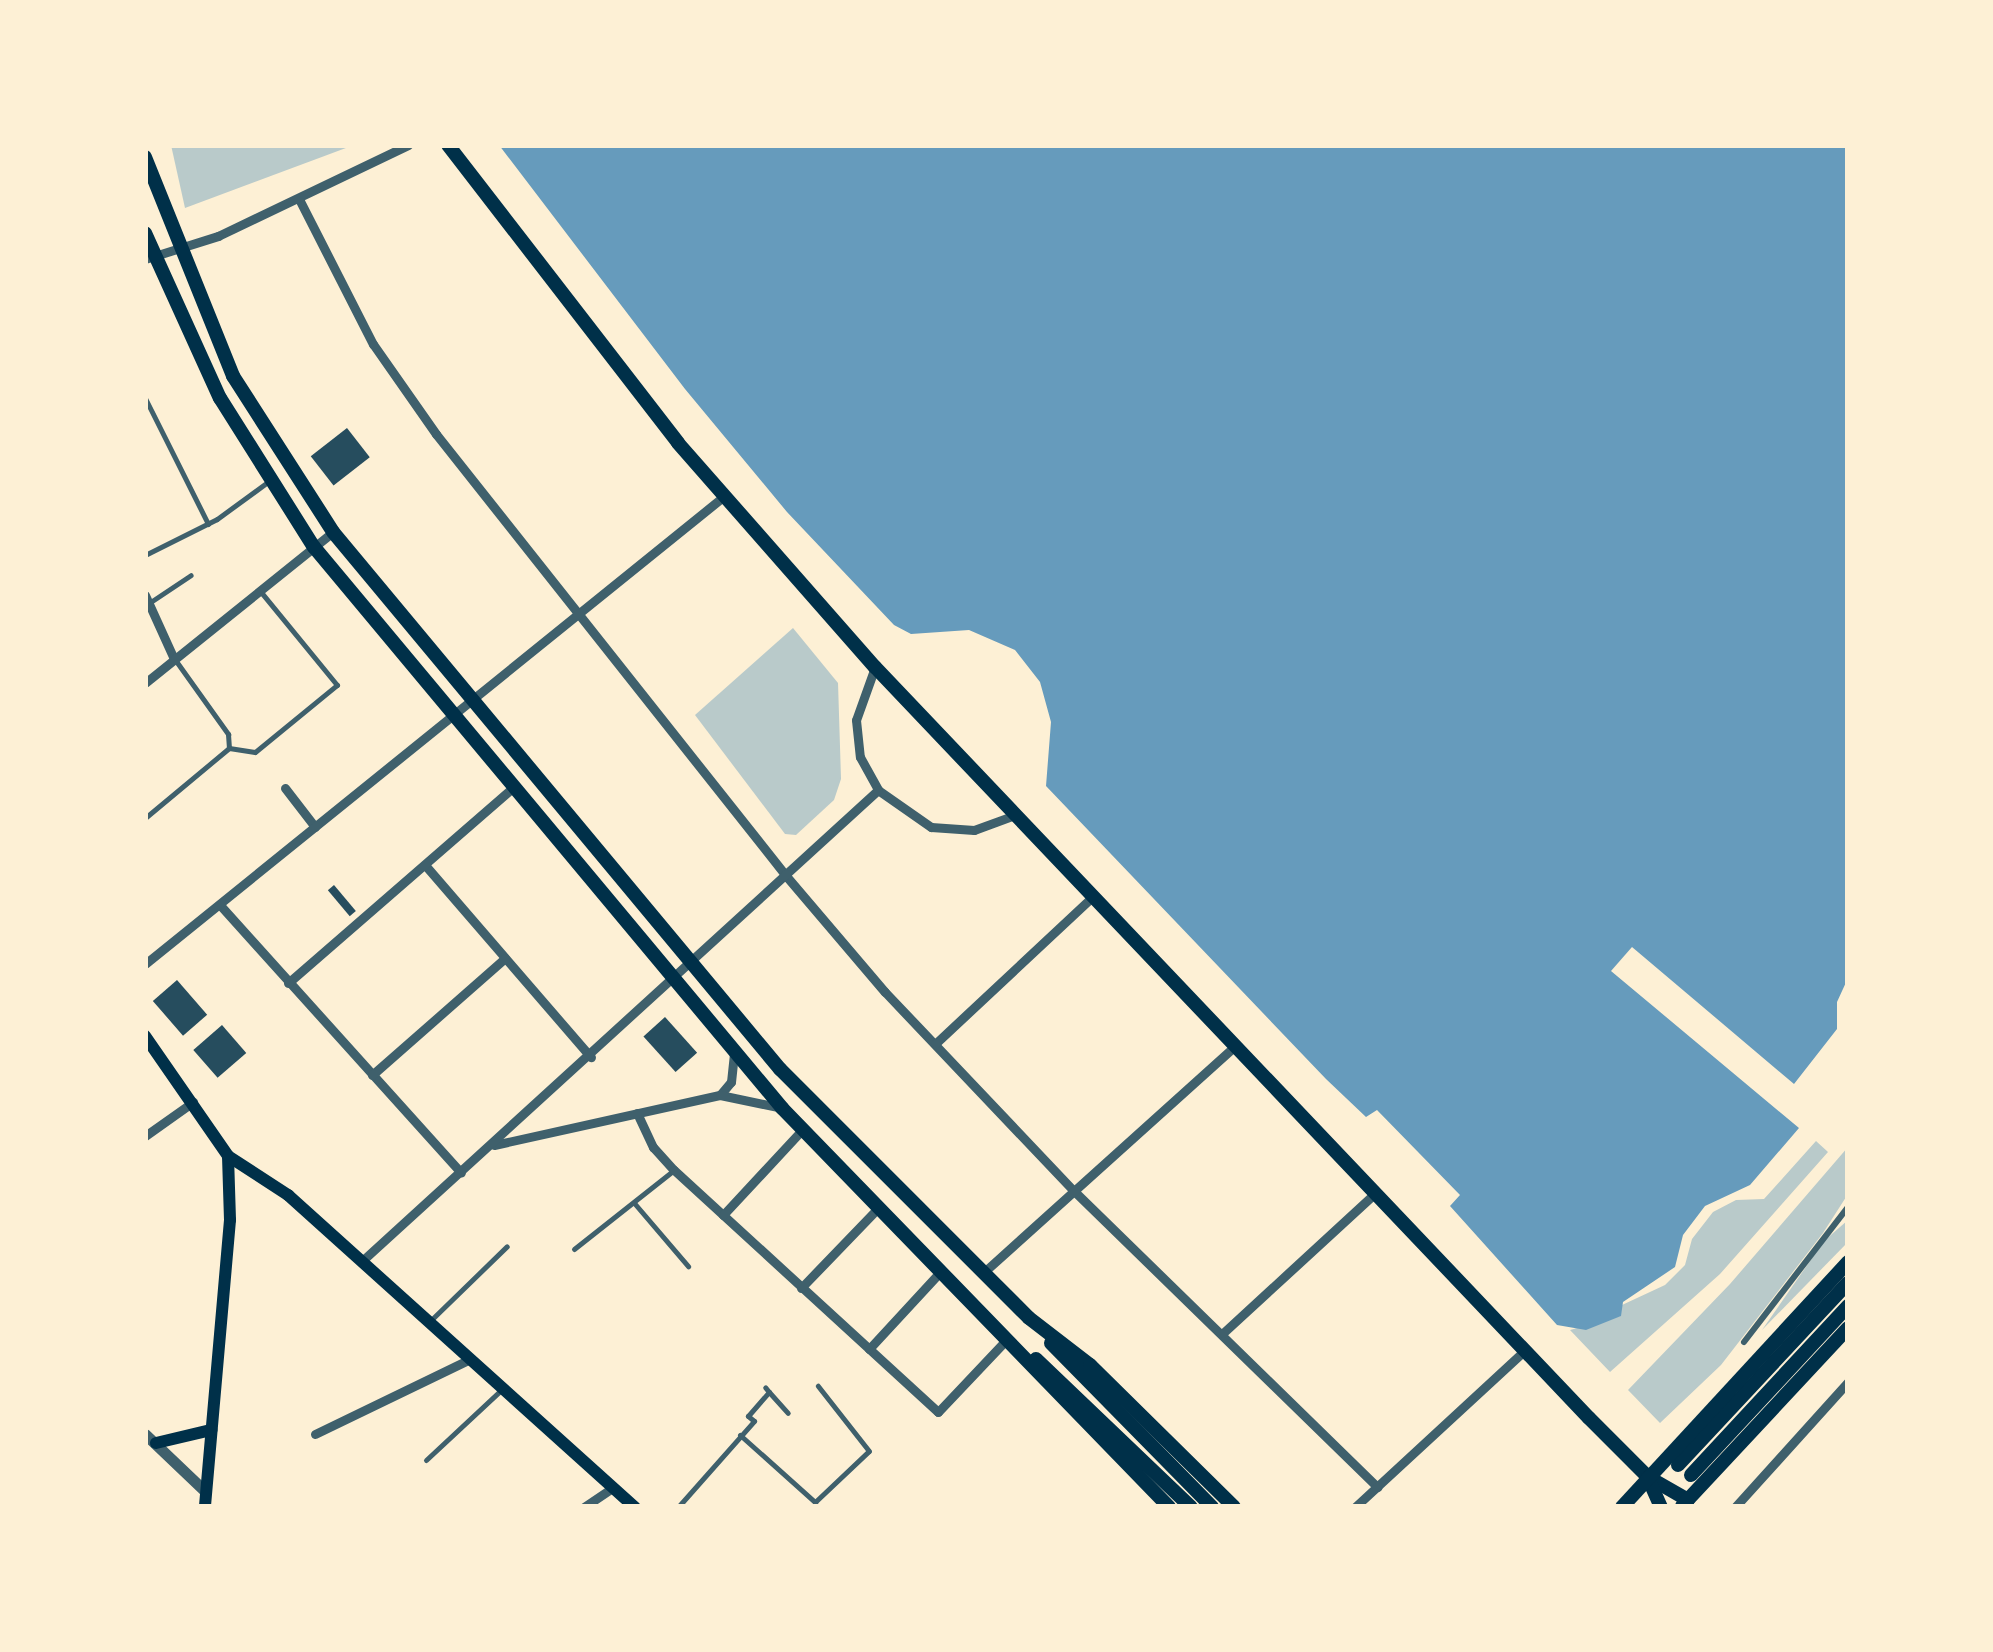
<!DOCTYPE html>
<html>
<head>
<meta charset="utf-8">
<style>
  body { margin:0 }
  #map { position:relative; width:1993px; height:1652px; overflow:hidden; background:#fdf0d5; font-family:Mulish,sans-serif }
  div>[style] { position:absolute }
  .green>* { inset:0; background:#b9caca }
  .water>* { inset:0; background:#669bbc }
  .building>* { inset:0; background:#264d5e; transform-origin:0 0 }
  .service>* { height:5px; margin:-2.5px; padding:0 2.5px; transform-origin:2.5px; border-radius:2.5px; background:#3f606c }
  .pedestrian>* { height:6px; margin:-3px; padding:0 3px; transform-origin:3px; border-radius:3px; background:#3f606c }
  .minor>* { height:9px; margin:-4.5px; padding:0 4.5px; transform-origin:4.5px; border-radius:4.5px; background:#3f606c }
  .tertiary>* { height:11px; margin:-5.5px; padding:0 5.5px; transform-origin:5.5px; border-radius:5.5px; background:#3f606c }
  .secondary>* { height:12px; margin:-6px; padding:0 6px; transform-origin:6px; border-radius:6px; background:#003049 }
  .primary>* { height:14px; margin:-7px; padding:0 7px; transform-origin:7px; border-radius:7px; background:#003049 }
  span { translate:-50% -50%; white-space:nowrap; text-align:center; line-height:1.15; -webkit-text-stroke:8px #fdf0d5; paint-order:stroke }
  .frame { position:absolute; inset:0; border:148px solid #fdf0d5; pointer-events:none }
</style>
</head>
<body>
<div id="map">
  <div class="green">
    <div style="clip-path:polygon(171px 145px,354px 145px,185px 208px)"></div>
    <div style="clip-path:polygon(793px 628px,838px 683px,841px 779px,834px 800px,796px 835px,785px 834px,695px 715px)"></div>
    <div style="clip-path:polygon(1816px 1141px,1828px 1152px,1720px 1274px,1610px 1372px,1570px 1330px,1620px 1316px,1622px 1305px,1665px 1285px,1685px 1265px,1692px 1239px,1713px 1212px,1736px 1200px,1764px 1199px)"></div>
    <div style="clip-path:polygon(1848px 1147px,1848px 1194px,1823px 1233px,1721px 1365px,1660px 1423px,1628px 1390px,1730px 1284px)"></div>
    <div style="clip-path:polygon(1848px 1220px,1848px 1242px,1762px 1330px,1824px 1241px)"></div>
  </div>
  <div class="water">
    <div style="clip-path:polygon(499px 145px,1848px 145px,1848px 978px,1837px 1002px,1837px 1029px,1794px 1084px,1632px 947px,1611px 971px,1799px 1128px,1750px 1185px,1705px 1206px,1683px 1235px,1675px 1267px,1623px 1302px,1621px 1316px,1586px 1330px,1557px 1325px,1450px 1206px,1460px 1195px,1377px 1110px,1366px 1117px,1326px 1079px,1046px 786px,1051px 722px,1040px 682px,1015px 650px,969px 630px,911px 634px,894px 625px,787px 512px,685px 389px)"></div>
  </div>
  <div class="building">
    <div style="left:347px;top:428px;width:37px;height:46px;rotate:52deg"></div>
    <div style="left:334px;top:885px;width:34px;height:8px;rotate:50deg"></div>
    <div style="left:177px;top:980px;width:46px;height:32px;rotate:49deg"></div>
    <div style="left:665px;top:1017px;width:48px;height:29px;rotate:48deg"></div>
    <div style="left:222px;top:1025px;width:37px;height:38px;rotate:49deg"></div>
  </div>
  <div class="service">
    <div style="left:145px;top:398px;width:141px;rotate:63.4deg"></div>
    <div style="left:145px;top:555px;width:80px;rotate:-26.6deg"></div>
    <div style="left:217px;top:519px;width:64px;rotate:-36.2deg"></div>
    <div style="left:149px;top:603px;width:50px;rotate:-33.7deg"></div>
    <div style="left:176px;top:661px;width:90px;rotate:54.5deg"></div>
    <div style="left:228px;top:734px;width:14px;rotate:86deg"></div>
    <div style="left:229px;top:748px;width:26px;rotate:9deg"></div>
    <div style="left:255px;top:752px;width:106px;rotate:-39.3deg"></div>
    <div style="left:337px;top:685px;width:120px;rotate:-129.3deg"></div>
    <div style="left:145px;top:818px;width:109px;rotate:-39.8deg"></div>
    <div style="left:635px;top:1204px;width:82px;rotate:49.5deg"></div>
    <div style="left:574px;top:1249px;width:127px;rotate:-38.3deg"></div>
    <div style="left:430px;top:1321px;width:107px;rotate:-44.2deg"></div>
    <div style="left:769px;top:1392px;width:28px;rotate:48deg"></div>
    <div style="left:740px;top:1435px;width:101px;rotate:41.8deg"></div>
    <div style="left:815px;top:1502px;width:74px;rotate:-43.4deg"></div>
    <div style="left:869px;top:1451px;width:83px;rotate:-128.1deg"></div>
    <div style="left:426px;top:1460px;width:101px;rotate:-43deg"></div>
    <div style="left:678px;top:1507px;width:115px;rotate:-48.5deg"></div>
    <div style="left:754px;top:1421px;width:8px;rotate:-140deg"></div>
    <div style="left:748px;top:1416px;width:32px;rotate:-49deg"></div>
    <div style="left:769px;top:1392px;width:6px;rotate:-129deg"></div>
  </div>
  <div class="pedestrian">
    <div style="left:1744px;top:1342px;width:170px;rotate:-52.4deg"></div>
  </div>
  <div class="minor">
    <div style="left:299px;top:199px;width:163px;rotate:63deg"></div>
    <div style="left:373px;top:344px;width:110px;rotate:55deg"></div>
    <div style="left:436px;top:434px;width:565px;rotate:51.61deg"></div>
    <div style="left:787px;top:877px;width:151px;rotate:49.6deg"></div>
    <div style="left:885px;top:992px;width:274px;rotate:46.5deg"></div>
    <div style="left:1074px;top:1191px;width:424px;rotate:44.3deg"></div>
    <div style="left:145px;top:259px;width:77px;rotate:-17.5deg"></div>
    <div style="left:218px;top:236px;width:211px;rotate:-25.6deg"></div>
    <div style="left:145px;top:595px;width:70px;rotate:65.6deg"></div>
    <div style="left:875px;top:667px;width:56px;rotate:109.7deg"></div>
    <div style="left:856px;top:720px;width:37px;rotate:84deg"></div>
    <div style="left:860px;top:757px;width:38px;rotate:61deg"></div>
    <div style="left:878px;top:790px;width:65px;rotate:34.9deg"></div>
    <div style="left:931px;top:827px;width:43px;rotate:4deg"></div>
    <div style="left:974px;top:830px;width:44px;rotate:-20.1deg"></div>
    <div style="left:145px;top:683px;width:241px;rotate:-38.8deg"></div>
    <div style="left:285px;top:788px;width:49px;rotate:52.4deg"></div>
    <div style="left:425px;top:865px;width:254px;rotate:49.2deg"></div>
    <div style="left:220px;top:905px;width:360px;rotate:48deg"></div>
    <div style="left:145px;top:964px;width:743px;rotate:-38.94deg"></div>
    <div style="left:288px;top:983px;width:301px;rotate:-41deg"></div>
    <div style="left:935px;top:1044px;width:216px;rotate:-43.1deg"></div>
    <div style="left:372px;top:1075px;width:177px;rotate:-41.3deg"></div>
    <div style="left:720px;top:1095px;width:17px;rotate:-50deg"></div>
    <div style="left:731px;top:1082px;width:30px;rotate:-84deg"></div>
    <div style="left:637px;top:1113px;width:38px;rotate:65deg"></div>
    <div style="left:653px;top:1147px;width:31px;rotate:48deg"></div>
    <div style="left:674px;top:1170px;width:358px;rotate:42.5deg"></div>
    <div style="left:938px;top:1412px;width:100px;rotate:-46.6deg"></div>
    <div style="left:145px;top:1136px;width:59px;rotate:-35.3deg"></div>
    <div style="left:494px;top:1145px;width:231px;rotate:-12.5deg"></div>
    <div style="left:720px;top:1095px;width:63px;rotate:11.8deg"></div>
    <div style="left:723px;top:1215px;width:117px;rotate:-47.1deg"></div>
    <div style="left:363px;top:1260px;width:697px;rotate:-42.38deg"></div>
    <div style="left:984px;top:1272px;width:339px;rotate:-42deg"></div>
    <div style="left:801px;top:1288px;width:112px;rotate:-46.1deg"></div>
    <div style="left:1223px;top:1333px;width:207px;rotate:-42.6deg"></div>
    <div style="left:869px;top:1349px;width:106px;rotate:-47.3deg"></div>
    <div style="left:315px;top:1434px;width:172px;rotate:-25.8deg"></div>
    <div style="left:584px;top:1507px;width:34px;rotate:-34deg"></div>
    <div style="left:1355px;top:1507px;width:231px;rotate:-42.7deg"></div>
    <div style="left:1735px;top:1507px;width:169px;rotate:-47.9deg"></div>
  </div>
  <div class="tertiary">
    <div style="left:145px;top:1434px;width:84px;rotate:43.6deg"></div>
  </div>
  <div class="secondary">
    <div style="left:145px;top:1036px;width:146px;rotate:55.3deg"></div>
    <div style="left:228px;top:1156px;width:64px;rotate:88.2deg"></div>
    <div style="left:230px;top:1220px;width:288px;rotate:95deg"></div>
    <div style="left:228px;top:1156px;width:72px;rotate:33deg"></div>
    <div style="left:288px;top:1195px;width:467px;rotate:42deg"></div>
    <div style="left:156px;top:1443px;width:57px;rotate:-13.3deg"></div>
  </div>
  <div class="primary">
    <div style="left:448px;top:145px;width:376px;rotate:52.3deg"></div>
    <div style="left:678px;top:443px;width:298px;rotate:48.7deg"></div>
    <div style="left:875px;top:667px;width:1036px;rotate:46.45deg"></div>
    <div style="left:1589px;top:1418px;width:83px;rotate:45deg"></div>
    <div style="left:1648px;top:1477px;width:46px;rotate:29.9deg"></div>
    <div style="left:145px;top:157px;width:236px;rotate:68.1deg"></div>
    <div style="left:233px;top:376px;width:185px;rotate:57.3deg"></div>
    <div style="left:333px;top:532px;width:699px;rotate:50.23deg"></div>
    <div style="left:780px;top:1069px;width:352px;rotate:45deg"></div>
    <div style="left:1029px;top:1318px;width:77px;rotate:37.6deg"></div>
    <div style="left:1090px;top:1365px;width:202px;rotate:44.6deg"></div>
    <div style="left:145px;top:233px;width:181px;rotate:65.6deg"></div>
    <div style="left:220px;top:398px;width:176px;rotate:57.8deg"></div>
    <div style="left:314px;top:547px;width:731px;rotate:50.16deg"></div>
    <div style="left:782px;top:1108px;width:556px;rotate:45.87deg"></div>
    <div style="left:1051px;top:1343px;width:230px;rotate:45.5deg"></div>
    <div style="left:1036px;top:1359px;width:214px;rotate:43.7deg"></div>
    <div style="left:1678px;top:1465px;width:249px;rotate:-47deg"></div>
    <div style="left:1691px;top:1475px;width:231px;rotate:-47.1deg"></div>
    <div style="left:1648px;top:1478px;width:32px;rotate:66deg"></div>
    <div style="left:1682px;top:1506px;width:243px;rotate:-47deg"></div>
    <div style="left:1622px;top:1507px;width:333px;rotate:-47.3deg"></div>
  </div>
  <div class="frame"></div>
</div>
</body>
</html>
